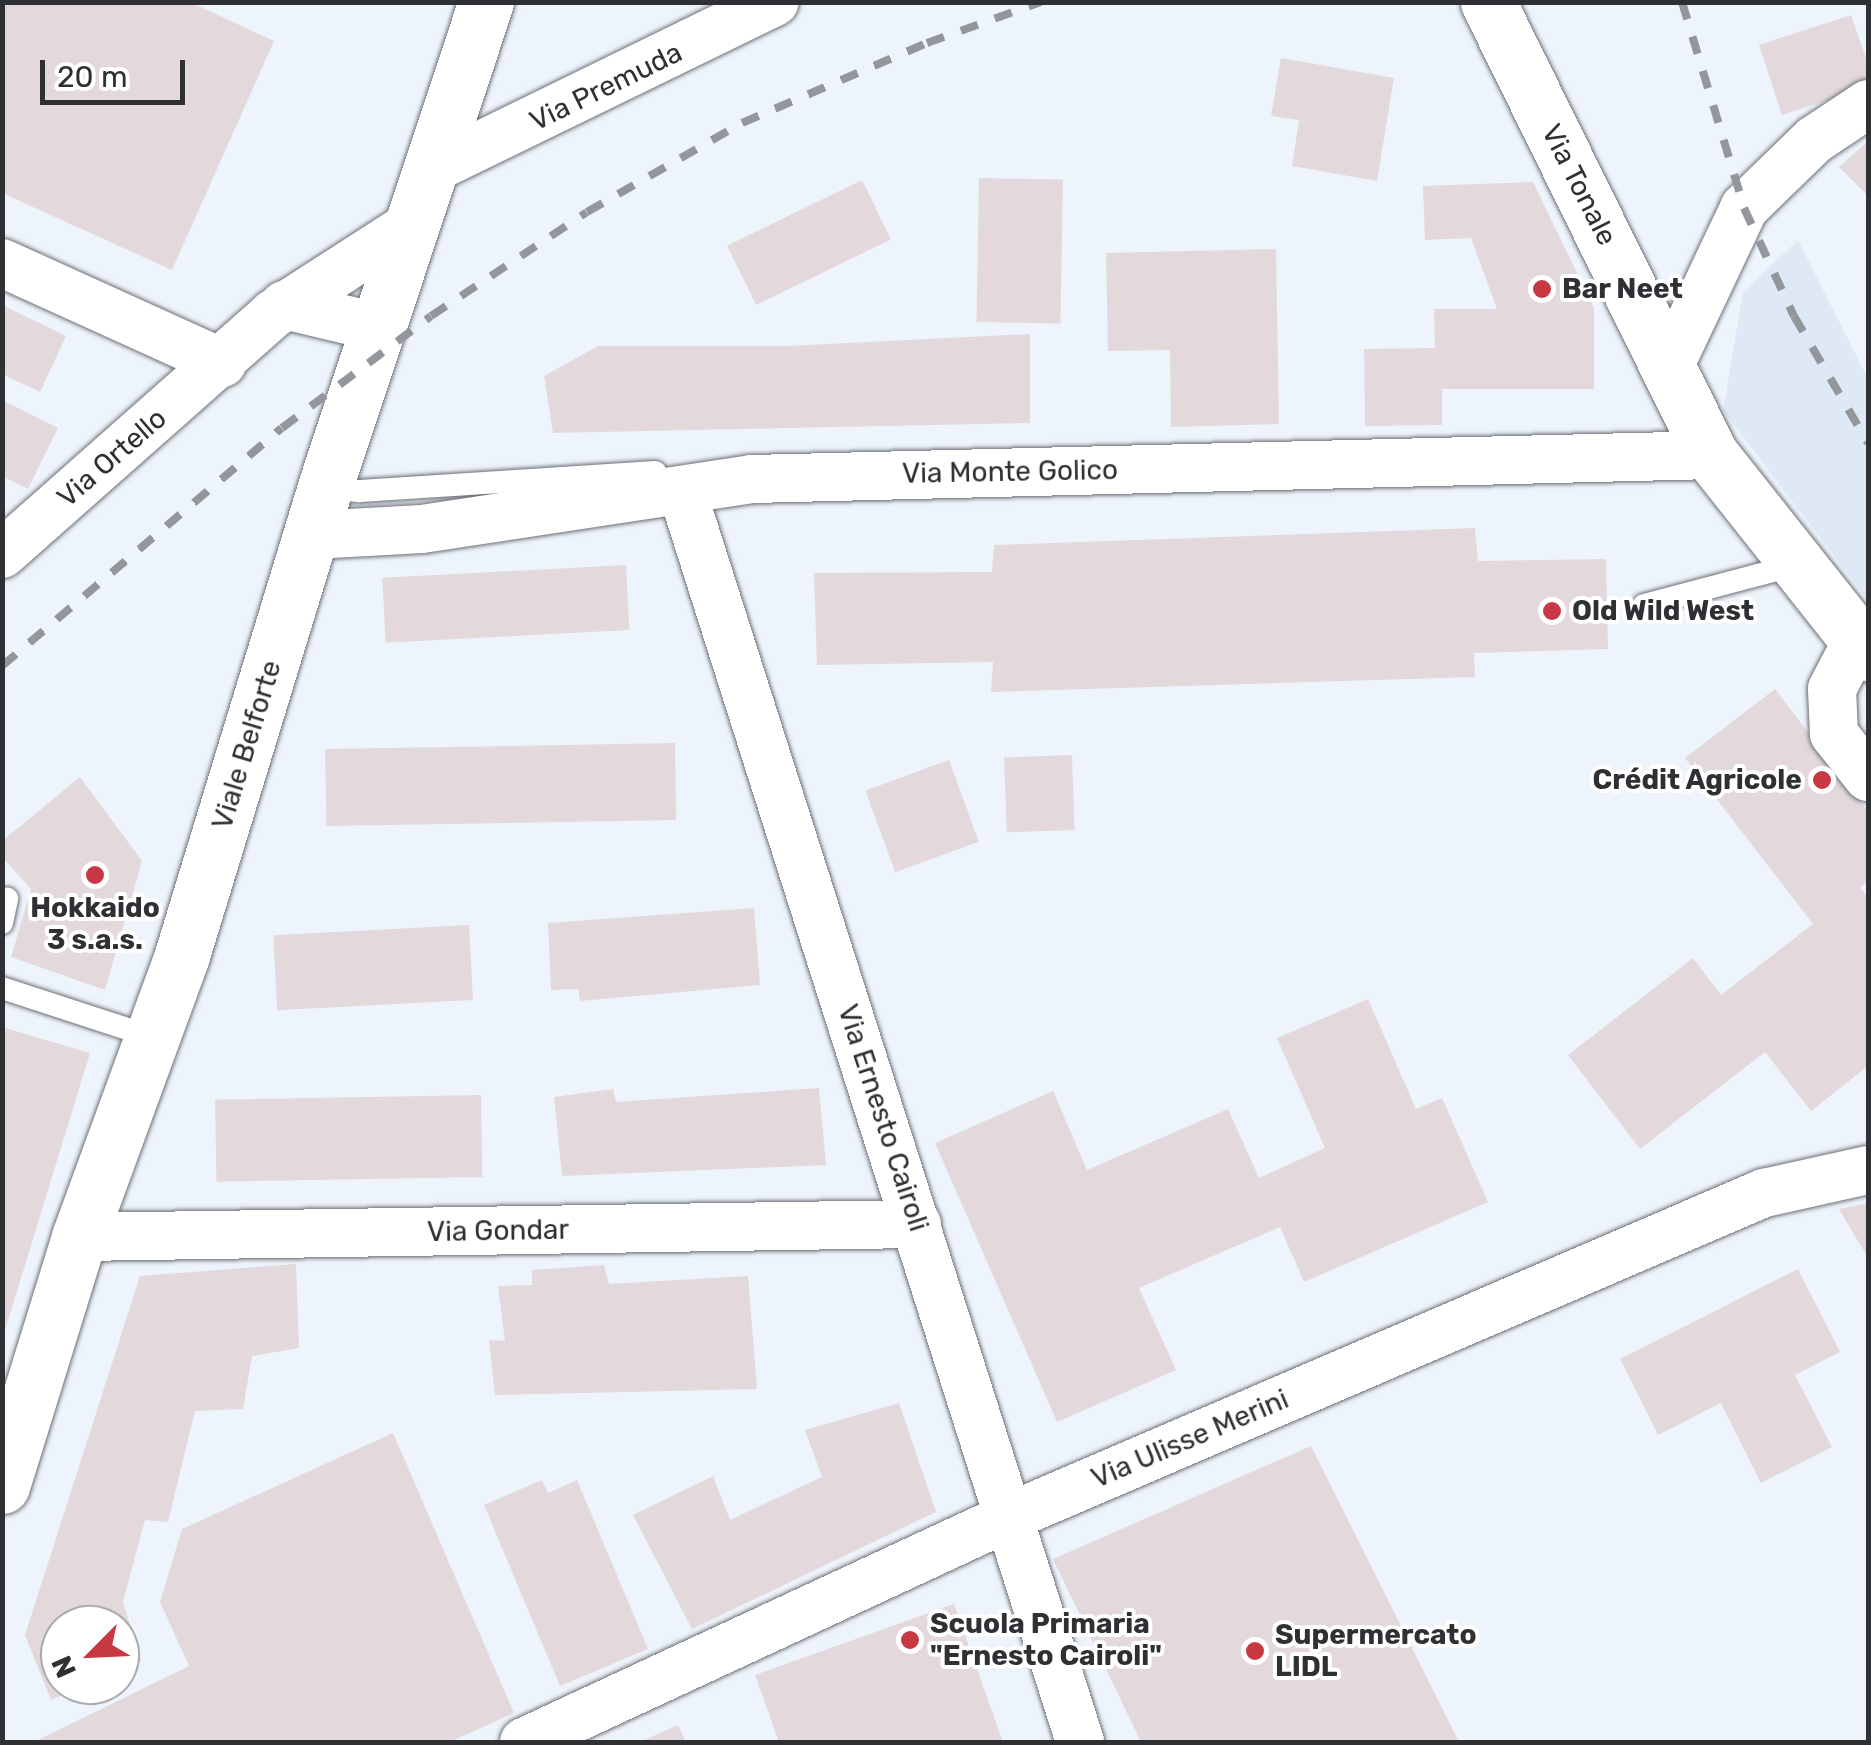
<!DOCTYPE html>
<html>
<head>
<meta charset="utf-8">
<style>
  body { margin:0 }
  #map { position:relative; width:1871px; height:1745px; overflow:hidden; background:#eef4fb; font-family:Rubik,sans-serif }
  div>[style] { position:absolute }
  .built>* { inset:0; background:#dfe9f6 }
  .building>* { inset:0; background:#e3d9dc; transform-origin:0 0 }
  .roads { filter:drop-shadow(0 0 2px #6c7077) drop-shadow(0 0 2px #6c7077) }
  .lane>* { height:22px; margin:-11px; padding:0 11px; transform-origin:11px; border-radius:11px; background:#fff }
  .street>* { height:48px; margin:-24px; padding:0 24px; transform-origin:24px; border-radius:24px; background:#fff }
  .secondary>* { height:55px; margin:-27.5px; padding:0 27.5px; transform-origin:27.5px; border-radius:27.5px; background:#fff }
  .rail>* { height:8px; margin-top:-4px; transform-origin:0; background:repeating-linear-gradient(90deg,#93979c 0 18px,transparent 0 36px) }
  .dots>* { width:28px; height:28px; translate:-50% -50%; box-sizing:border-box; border:5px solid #fff; border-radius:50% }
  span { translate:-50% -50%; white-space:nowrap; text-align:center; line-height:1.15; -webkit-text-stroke:8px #fff; paint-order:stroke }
  .street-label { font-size:28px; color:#2e3033 }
  .poi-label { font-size:28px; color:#2e3033; font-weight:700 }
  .left { translate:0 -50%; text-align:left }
  .right { translate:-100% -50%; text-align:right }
  .frame { position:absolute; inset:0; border:5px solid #2e3033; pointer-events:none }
  .north { position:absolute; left:40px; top:1605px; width:100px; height:100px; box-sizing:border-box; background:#fff; border:2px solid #abacad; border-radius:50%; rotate:246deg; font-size:28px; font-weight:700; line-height:40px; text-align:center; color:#2e3033 }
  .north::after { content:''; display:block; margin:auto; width:35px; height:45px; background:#c83842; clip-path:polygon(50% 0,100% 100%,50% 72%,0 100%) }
  .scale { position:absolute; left:40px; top:60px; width:145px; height:45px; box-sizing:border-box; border:5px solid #2e3033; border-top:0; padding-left:12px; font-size:30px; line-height:35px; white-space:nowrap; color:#2e3033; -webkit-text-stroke:8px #fff; paint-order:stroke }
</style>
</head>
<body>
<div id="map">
  <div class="built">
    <div style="clip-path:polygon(1798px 240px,1868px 379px,1868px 600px,1723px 411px,1743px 292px)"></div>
  </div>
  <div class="building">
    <div style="clip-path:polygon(2px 2px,190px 2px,274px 41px,172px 270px,2px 193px)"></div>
    <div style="clip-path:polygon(1851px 15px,1868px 64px,1868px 87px,1782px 115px,1759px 45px)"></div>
    <div style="clip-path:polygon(1281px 58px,1394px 78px,1377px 181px,1292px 166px,1299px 120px,1271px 116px)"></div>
    <div style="clip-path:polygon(1868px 141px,1868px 196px,1839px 167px)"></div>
    <div style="left:979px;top:178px;width:84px;height:144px;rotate:1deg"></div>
    <div style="left:862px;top:180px;width:66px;height:150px;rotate:64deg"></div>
    <div style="clip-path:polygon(1533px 182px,1594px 308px,1594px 389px,1442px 389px,1442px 425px,1365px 426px,1364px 349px,1435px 348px,1434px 309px,1497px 309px,1471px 238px,1425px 240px,1423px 186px)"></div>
    <div style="clip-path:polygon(1276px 249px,1279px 424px,1171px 427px,1170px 350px,1108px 351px,1106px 253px)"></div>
    <div style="clip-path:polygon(2px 305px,66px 336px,40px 392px,2px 374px)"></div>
    <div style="clip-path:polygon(1030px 334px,1030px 423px,553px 433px,544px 376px,598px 346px,787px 346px)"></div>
    <div style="clip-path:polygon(2px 400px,58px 428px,28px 489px,2px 476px)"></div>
    <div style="clip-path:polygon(1475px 528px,1478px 561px,1606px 559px,1608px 649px,1474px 653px,1475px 677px,991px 692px,993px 662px,817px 665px,814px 573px,992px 572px,994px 545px)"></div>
    <div style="left:626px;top:565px;width:65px;height:244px;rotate:87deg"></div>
    <div style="clip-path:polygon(1775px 689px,1868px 811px,1868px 881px,1860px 887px,1868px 898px,1868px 1066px,1811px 1111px,1765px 1052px,1640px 1149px,1568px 1055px,1693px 958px,1721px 995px,1813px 924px,1685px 758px)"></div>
    <div style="left:675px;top:743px;width:77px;height:350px;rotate:89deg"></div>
    <div style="left:1072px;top:755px;width:75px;height:68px;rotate:88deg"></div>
    <div style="left:949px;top:760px;width:87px;height:89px;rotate:70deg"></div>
    <div style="clip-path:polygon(80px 777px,142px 861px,105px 990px,11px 957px,31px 889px,2px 857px,2px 841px)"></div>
    <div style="clip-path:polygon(754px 908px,760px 985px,580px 1001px,578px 989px,551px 990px,548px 923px)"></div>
    <div style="left:469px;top:925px;width:75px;height:196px;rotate:87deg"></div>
    <div style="clip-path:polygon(1368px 999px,1416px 1109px,1442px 1098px,1488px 1202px,1304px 1282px,1280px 1227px,1139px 1288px,1176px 1370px,1057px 1422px,935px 1143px,1053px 1091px,1087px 1170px,1228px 1109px,1259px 1178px,1325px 1148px,1277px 1038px)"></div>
    <div style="clip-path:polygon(2px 1027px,90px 1053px,3px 1337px,2px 1337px)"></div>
    <div style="clip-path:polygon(819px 1088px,826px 1165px,562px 1176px,554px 1097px,613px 1089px,616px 1102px)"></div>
    <div style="left:481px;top:1095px;width:82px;height:266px;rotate:89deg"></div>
    <div style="clip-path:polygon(1868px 1203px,1868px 1258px,1839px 1209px)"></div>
    <div style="clip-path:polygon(296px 1264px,299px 1348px,252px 1356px,243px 1409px,195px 1411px,168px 1522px,145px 1520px,123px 1602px,141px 1660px,120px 1670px,120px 1625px,60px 1625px,60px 1685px,85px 1685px,51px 1700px,25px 1635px,140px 1276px)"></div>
    <div style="clip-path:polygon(604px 1265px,609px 1284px,748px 1276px,757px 1389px,495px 1395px,489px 1340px,505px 1341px,498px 1286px,532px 1285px,532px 1270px)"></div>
    <div style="clip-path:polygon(1798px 1269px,1840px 1352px,1795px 1375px,1832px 1447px,1761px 1483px,1721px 1403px,1658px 1435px,1620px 1359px)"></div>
    <div style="clip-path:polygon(899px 1403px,936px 1512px,692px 1629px,633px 1515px,713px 1476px,730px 1520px,822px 1477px,805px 1430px)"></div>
    <div style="clip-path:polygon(393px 1433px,514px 1713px,450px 1742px,34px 1742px,189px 1666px,160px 1602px,182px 1529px)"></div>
    <div style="clip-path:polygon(1311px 1446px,1459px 1742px,1141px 1742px,1053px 1559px)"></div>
    <div style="clip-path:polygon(542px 1480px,548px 1493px,577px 1480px,648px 1649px,560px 1686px,484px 1505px)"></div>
    <div style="clip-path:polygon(954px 1604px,1003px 1742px,779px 1742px,755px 1675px)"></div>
    <div style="clip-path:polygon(678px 1725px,686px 1742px,640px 1742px)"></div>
  </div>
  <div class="roads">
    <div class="lane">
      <div style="left:325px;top:487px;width:35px;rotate:7deg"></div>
      <div style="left:360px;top:491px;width:296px;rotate:-3.7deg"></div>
      <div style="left:1644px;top:605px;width:156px;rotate:-14.8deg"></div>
      <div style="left:2px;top:923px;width:25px;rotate:-78deg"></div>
      <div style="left:2px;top:988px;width:158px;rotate:18.1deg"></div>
    </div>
    <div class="street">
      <div style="left:434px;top:168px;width:379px;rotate:-26deg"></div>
      <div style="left:2px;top:263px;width:242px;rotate:24.4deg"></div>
      <div style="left:284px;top:305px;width:100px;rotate:13.3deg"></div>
      <div style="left:1669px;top:367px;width:176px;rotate:-64.7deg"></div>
      <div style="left:1744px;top:208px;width:98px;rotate:-44.2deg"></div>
      <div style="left:1814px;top:140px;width:65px;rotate:-33.7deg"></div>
      <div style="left:683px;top:494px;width:1310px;rotate:72.35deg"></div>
      <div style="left:313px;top:535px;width:109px;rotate:-3.2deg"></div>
      <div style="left:422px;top:529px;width:334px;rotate:-8.6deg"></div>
      <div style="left:752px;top:479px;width:959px;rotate:-1.43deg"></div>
      <div style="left:2px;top:554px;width:362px;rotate:-41.5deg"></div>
      <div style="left:273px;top:314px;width:164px;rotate:-32.8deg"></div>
      <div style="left:1858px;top:639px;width:56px;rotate:117.5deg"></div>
      <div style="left:1832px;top:689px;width:45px;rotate:87.5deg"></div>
      <div style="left:1834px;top:734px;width:55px;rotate:51.7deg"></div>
      <div style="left:79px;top:1237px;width:838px;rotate:-0.89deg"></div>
      <div style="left:524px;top:1742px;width:535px;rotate:-24.89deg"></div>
      <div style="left:1009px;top:1517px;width:822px;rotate:-23.23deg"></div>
      <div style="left:1764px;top:1193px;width:107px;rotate:-12.5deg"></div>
    </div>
    <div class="secondary">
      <div style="left:1488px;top:2px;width:505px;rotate:63.79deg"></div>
      <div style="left:1711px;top:455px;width:253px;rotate:51.6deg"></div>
      <div style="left:2px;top:1486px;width:261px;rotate:-72.8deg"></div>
      <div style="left:79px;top:1237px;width:300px;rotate:-69.9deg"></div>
      <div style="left:182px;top:955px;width:489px;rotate:-73deg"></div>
      <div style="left:325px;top:487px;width:511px;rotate:-71.64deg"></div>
    </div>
  </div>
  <div class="rail">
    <div style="left:1682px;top:2px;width:215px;rotate:73.2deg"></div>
    <div style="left:1744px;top:208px;width:119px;rotate:65.2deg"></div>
    <div style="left:1794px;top:316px;width:147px;rotate:59.8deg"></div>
    <div style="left:2px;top:666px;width:367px;rotate:-40.4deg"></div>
    <div style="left:282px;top:428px;width:186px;rotate:-36.9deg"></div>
    <div style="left:431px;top:316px;width:187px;rotate:-33.7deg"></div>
    <div style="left:587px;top:212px;width:179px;rotate:-29.9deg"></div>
    <div style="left:742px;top:123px;width:202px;rotate:-23.4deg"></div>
    <div style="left:927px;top:43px;width:121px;rotate:-19.8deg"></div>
  </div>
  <div class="dots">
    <div style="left:1542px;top:289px;background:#c83842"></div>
    <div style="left:1552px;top:611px;background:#c83842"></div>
    <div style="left:1822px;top:780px;background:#c83842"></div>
    <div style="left:95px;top:875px;background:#c83842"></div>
    <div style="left:910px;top:1640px;background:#c83842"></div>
    <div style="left:1255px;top:1651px;background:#c83842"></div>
  </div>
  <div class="street-label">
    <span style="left:606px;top:87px;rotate:-26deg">Via Premuda</span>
    <span style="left:1579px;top:185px;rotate:63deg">Via Tonale</span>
    <span style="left:112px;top:458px;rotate:-41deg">Via Ortello</span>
    <span style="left:1010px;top:472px;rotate:-1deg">Via Monte Golico</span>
    <span style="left:247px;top:745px;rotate:-73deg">Viale Belforte</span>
    <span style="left:883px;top:1118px;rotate:72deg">Via Ernesto Cairoli</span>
    <span style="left:498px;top:1231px;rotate:-1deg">Via Gondar</span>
    <span style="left:1190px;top:1439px;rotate:-23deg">Via Ulisse Merini</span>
  </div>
  <div class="poi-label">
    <span class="left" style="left:1562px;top:289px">Bar Neet</span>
    <span class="left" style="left:1572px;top:611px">Old Wild West</span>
    <span class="right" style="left:1802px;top:780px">Crédit Agricole</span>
    <span style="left:95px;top:924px">Hokkaido<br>3 s.a.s.</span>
    <span class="left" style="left:930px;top:1640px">Scuola Primaria<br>"Ernesto Cairoli"</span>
    <span class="left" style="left:1275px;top:1651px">Supermercato<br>LIDL</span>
  </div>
  <div class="frame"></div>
  <div class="north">N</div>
  <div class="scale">20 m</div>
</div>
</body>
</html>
